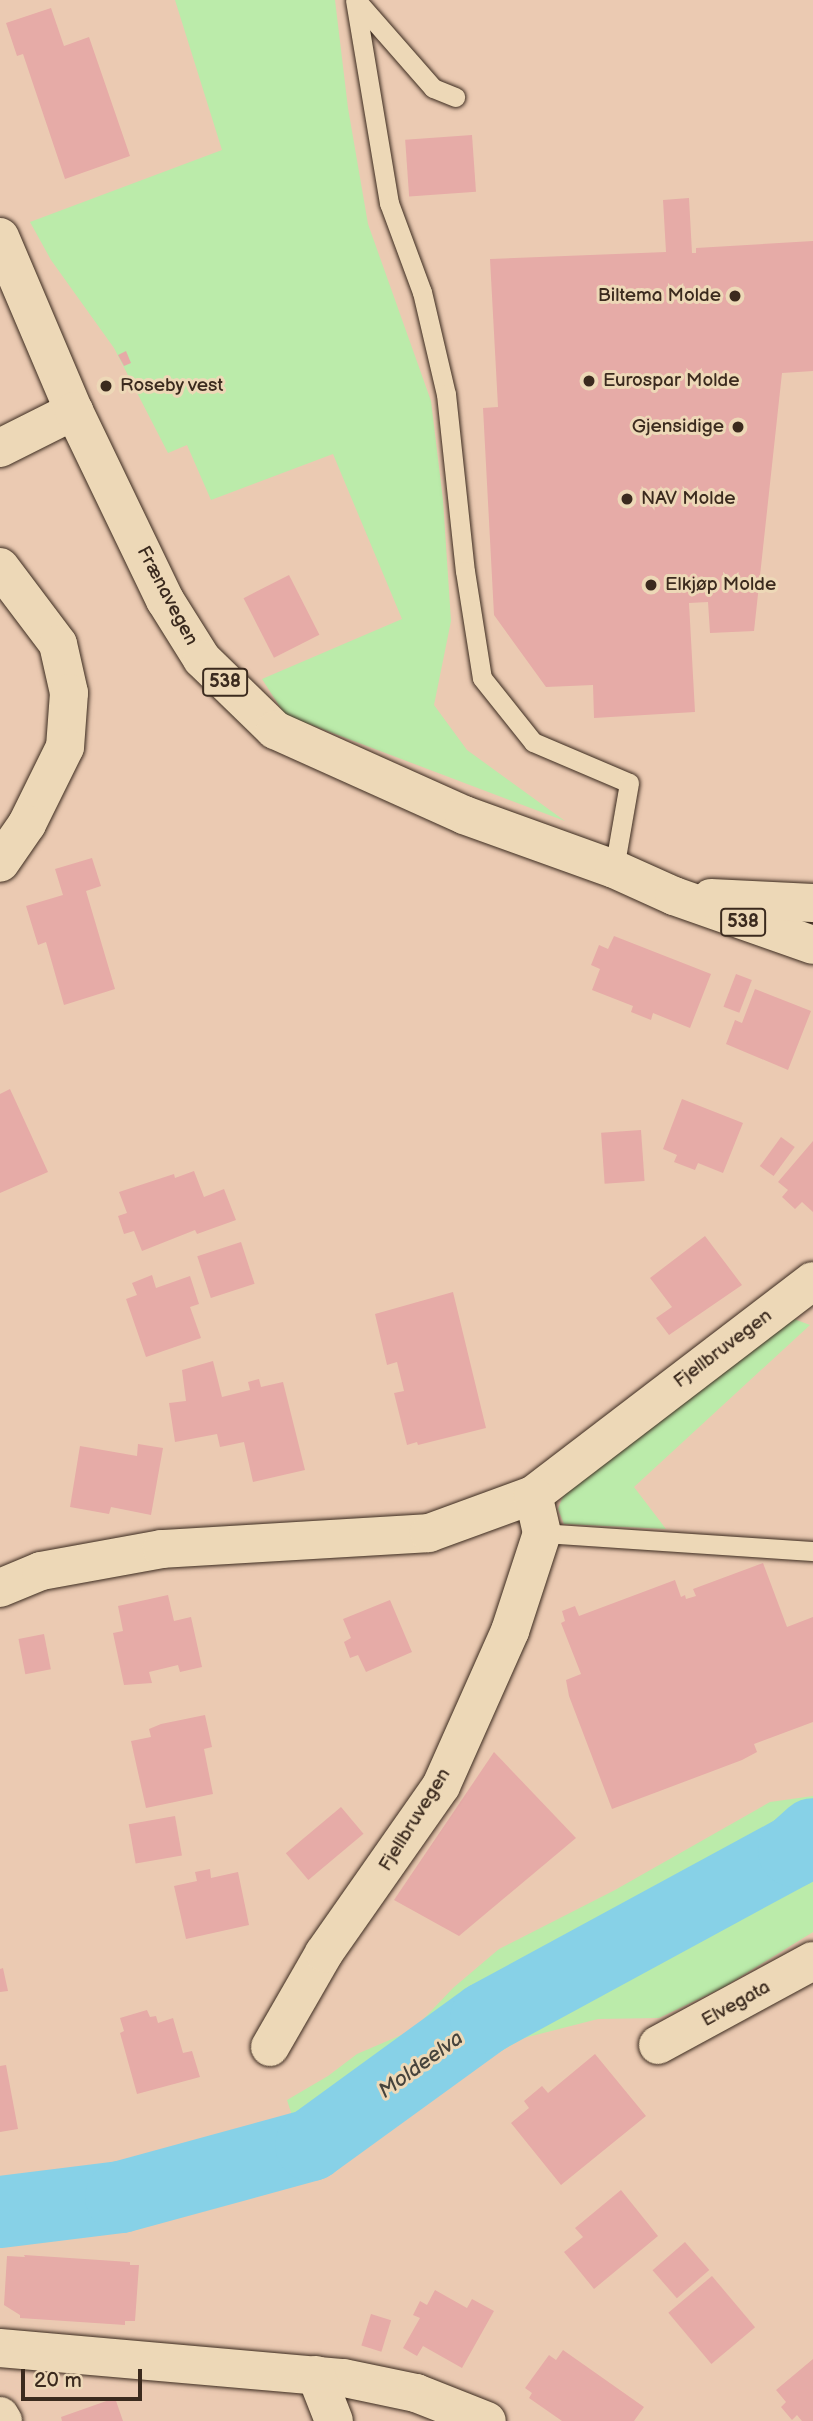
<!DOCTYPE html>
<html>
<head>
<meta charset="utf-8">
<style>
  body { margin:0 }
  #map { position:relative; width:813px; height:2421px; overflow:hidden; background:#ebcab2; font-family:"Balsamiq Sans",sans-serif }
  div>[style] { position:absolute }
  .green>* { inset:0; background:#bbebaa }
  .river>* { height:72px; margin:-36px; padding:0 36px; transform-origin:36px; border-radius:36px; background:#87d1e7 }
  .building>* { inset:0; background:#e6aba7; transform-origin:0 0 }
  .roads { filter:drop-shadow(0 0 2px #3b2a1e) drop-shadow(0 0 2px #3b2a1e) }
  .lane>* { height:19px; margin:-9.5px; padding:0 9.5px; transform-origin:9.5px; border-radius:9.5px; background:#edd8b7 }
  .street>* { height:38px; margin:-19px; padding:0 19px; transform-origin:19px; border-radius:19px; background:#edd8b7 }
  .primary>* { height:38px; margin:-19px; padding:0 19px; transform-origin:19px; border-radius:19px; background:#edd8b7 }
  .dots>* { width:19px; height:19px; translate:-50% -50%; box-sizing:border-box; border:4px solid #edd8b7; border-radius:50% }
  span { translate:-50% -50%; white-space:nowrap; text-align:center; line-height:1.15; -webkit-text-stroke:6px #edd8b7; paint-order:stroke }
  .shield-label span { padding:2px 5px; background:#edd8b7; border:2px solid; border-radius:5px; -webkit-text-stroke-width:0 }
  .shield-label { font-size:18px; color:#3b2a1e; font-weight:700 }
  .poi-label { font-size:19px; color:#3b2a1e }
  .right { translate:-100% -50%; text-align:right }
  .left { translate:0 -50%; text-align:left }
  .street-label { font-size:19px; color:#3b2a1e }
  .water-label { font-size:21px; color:#46433c; font-style:italic }
  .scale { position:absolute; left:21px; top:2369px; width:121px; height:32px; box-sizing:border-box; border:4px solid #3b2a1e; border-top:0; padding-left:9px; font-size:21px; line-height:24px; white-space:nowrap; color:#3b2a1e; -webkit-text-stroke:5px #edd8b7; paint-order:stroke }
</style>
</head>
<body>
<div id="map">
  <div class="green">
    <div style="clip-path:polygon(175px 0,335px 0,348px 108px,368px 224px,431px 401px,443px 500px,451px 621px,434px 705px,467px 750px,565px 821px,285px 715px,262px 679px,402px 619px,333px 454px,211px 500px,187px 445px,168px 453px,114px 348px,51px 260px,30px 222px,222px 150px)"></div>
    <div style="clip-path:polygon(794px 1319px,810px 1325px,634px 1487px,666px 1529px,564px 1524px,558px 1509px,571px 1476px)"></div>
    <div style="clip-path:polygon(813px 1796px,813px 1932px,724px 1987px,659px 2018px,598px 2019px,524px 2038px,448px 2081px,400px 2120px,308px 2166px,287px 2100px,328px 2076px,357px 2054px,413px 2030px,453px 1988px,499px 1949px,615px 1890px,770px 1802px)"></div>
  </div>
  <div class="river">
    <div style="left:0;top:2212px;width:122px;rotate:-7.1deg"></div>
    <div style="left:121px;top:2197px;width:197px;rotate:-15.3deg"></div>
    <div style="left:311px;top:2145px;width:216px;rotate:-36deg"></div>
    <div style="left:486px;top:2018px;width:350px;rotate:-28.5deg"></div>
    <div style="left:794px;top:1851px;width:25px;rotate:-42deg"></div>
  </div>
  <div class="building">
    <div style="clip-path:polygon(51px 8px,64px 46px,89px 37px,130px 156px,65px 179px,23px 54px,17px 56px,6px 23px)"></div>
    <div style="left:472px;top:135px;width:57px;height:67px;rotate:86deg"></div>
    <div style="clip-path:polygon(689px 198px,692px 253px,696px 253px,696px 248px,813px 241px,813px 371px,782px 373px,754px 631px,710px 633px,708px 602px,689px 603px,695px 712px,594px 718px,593px 685px,546px 687px,494px 615px,483px 408px,498px 407px,490px 259px,666px 252px,663px 200px)"></div>
    <div style="clip-path:polygon(126px 351px,131px 363px,124px 366px,118px 355px)"></div>
    <div style="left:289px;top:575px;width:67px;height:51px;rotate:63deg"></div>
    <div style="clip-path:polygon(92px 858px,101px 886px,86px 891px,115px 989px,64px 1005px,46px 942px,38px 945px,26px 906px,63px 895px,55px 869px)"></div>
    <div style="clip-path:polygon(614px 936px,711px 974px,690px 1028px,653px 1013px,651px 1020px,631px 1012px,633px 1006px,592px 990px,600px 969px,591px 965px,599px 945px,608px 949px)"></div>
    <div style="left:736px;top:974px;width:17px;height:35px;rotate:21deg"></div>
    <div style="clip-path:polygon(755px 989px,811px 1011px,788px 1070px,726px 1044px,735px 1020px,742px 1023px)"></div>
    <div style="clip-path:polygon(10px 1089px,48px 1172px,0 1193px,0 1094px)"></div>
    <div style="clip-path:polygon(682px 1099px,743px 1123px,723px 1173px,698px 1163px,695px 1170px,674px 1162px,677px 1155px,663px 1149px)"></div>
    <div style="left:641px;top:1130px;width:51px;height:40px;rotate:86deg"></div>
    <div style="left:781px;top:1137px;width:17px;height:36px;rotate:36deg"></div>
    <div style="clip-path:polygon(813px 1141px,813px 1212px,802px 1202px,795px 1209px,782px 1197px,788px 1190px,778px 1182px)"></div>
    <div style="clip-path:polygon(194px 1171px,204px 1197px,224px 1189px,236px 1220px,197px 1234px,195px 1230px,142px 1251px,134px 1231px,124px 1234px,118px 1216px,127px 1213px,119px 1192px,174px 1174px,175px 1178px)"></div>
    <div style="clip-path:polygon(705px 1236px,742px 1285px,669px 1335px,656px 1318px,672px 1307px,650px 1278px)"></div>
    <div style="left:241px;top:1242px;width:44px;height:46px;rotate:72deg"></div>
    <div style="clip-path:polygon(152px 1275px,156px 1288px,190px 1276px,199px 1304px,190px 1307px,201px 1338px,146px 1357px,126px 1299px,137px 1295px,132px 1283px)"></div>
    <div style="clip-path:polygon(453px 1292px,486px 1428px,418px 1445px,417px 1442px,407px 1445px,394px 1393px,404px 1391px,397px 1362px,387px 1365px,375px 1314px)"></div>
    <div style="clip-path:polygon(213px 1361px,222px 1397px,250px 1390px,248px 1382px,259px 1379px,261px 1387px,283px 1382px,305px 1470px,253px 1482px,244px 1442px,220px 1447px,217px 1434px,175px 1442px,169px 1403px,186px 1401px,182px 1370px)"></div>
    <div style="clip-path:polygon(138px 1444px,163px 1448px,151px 1515px,111px 1507px,109px 1514px,70px 1507px,80px 1446px,137px 1456px)"></div>
    <div style="clip-path:polygon(763px 1563px,787px 1627px,813px 1617px,813px 1722px,754px 1744px,757px 1752px,742px 1760px,612px 1809px,569px 1696px,566px 1680px,581px 1674px,561px 1623px,565px 1621px,562px 1611px,575px 1606px,579px 1616px,675px 1580px,681px 1597px,685px 1595px,686px 1599px,696px 1596px,693px 1589px)"></div>
    <div style="clip-path:polygon(168px 1595px,174px 1621px,191px 1617px,202px 1667px,180px 1672px,178px 1665px,149px 1672px,152px 1683px,124px 1685px,113px 1633px,123px 1631px,118px 1606px)"></div>
    <div style="clip-path:polygon(390px 1600px,412px 1652px,366px 1672px,358px 1655px,350px 1658px,344px 1642px,351px 1638px,343px 1619px)"></div>
    <div style="left:44px;top:1634px;width:36px;height:26px;rotate:79deg"></div>
    <div style="clip-path:polygon(205px 1715px,212px 1747px,204px 1749px,213px 1794px,146px 1808px,131px 1741px,151px 1737px,149px 1729px,161px 1724px)"></div>
    <div style="clip-path:polygon(494px 1752px,576px 1838px,459px 1936px,394px 1900px)"></div>
    <div style="left:341px;top:1807px;width:35px;height:72px;rotate:50deg"></div>
    <div style="left:175px;top:1816px;width:40px;height:47px;rotate:80deg"></div>
    <div style="clip-path:polygon(210px 1869px,211px 1878px,238px 1872px,249px 1925px,186px 1939px,174px 1886px,197px 1881px,195px 1872px)"></div>
    <div style="clip-path:polygon(3px 1968px,8px 1991px,0 1992px,0 1969px)"></div>
    <div style="clip-path:polygon(147px 2010px,150px 2017px,156px 2016px,158px 2023px,173px 2018px,183px 2053px,192px 2051px,200px 2077px,137px 2094px,120px 2033px,124px 2031px,120px 2018px)"></div>
    <div style="clip-path:polygon(595px 2054px,646px 2116px,561px 2185px,511px 2123px,529px 2108px,524px 2101px,542px 2086px,548px 2093px)"></div>
    <div style="clip-path:polygon(6px 2065px,18px 2129px,0 2132px,0 2066px)"></div>
    <div style="clip-path:polygon(621px 2190px,658px 2236px,594px 2289px,564px 2252px,583px 2237px,575px 2228px)"></div>
    <div style="left:685px;top:2242px;width:37px;height:43px;rotate:49deg"></div>
    <div style="clip-path:polygon(24px 2255px,130px 2262px,130px 2265px,139px 2265px,135px 2321px,125px 2321px,125px 2325px,20px 2318px,20px 2315px,4px 2305px,7px 2256px,25px 2257px)"></div>
    <div style="left:712px;top:2276px;width:67px;height:57px;rotate:50deg"></div>
    <div style="clip-path:polygon(435px 2290px,467px 2308px,472px 2299px,494px 2311px,462px 2368px,423px 2346px,417px 2356px,403px 2348px,420px 2318px,413px 2315px,420px 2301px,427px 2305px)"></div>
    <div style="left:371px;top:2314px;width:21px;height:33px;rotate:17deg"></div>
    <div style="clip-path:polygon(563px 2350px,644px 2407px,634px 2421px,562px 2421px,529px 2398px,532px 2393px,525px 2388px,549px 2355px,556px 2360px)"></div>
    <div style="clip-path:polygon(813px 2359px,813px 2421px,802px 2421px,797px 2415px,792px 2420px,781px 2407px,786px 2402px,776px 2390px)"></div>
    <div style="clip-path:polygon(115px 2398px,123px 2421px,62px 2421px,61px 2417px)"></div>
  </div>
  <div class="roads">
    <div class="lane">
      <div style="left:355px;top:0;width:206px;rotate:80.5deg"></div>
      <div style="left:389px;top:203px;width:95px;rotate:69.7deg"></div>
      <div style="left:422px;top:292px;width:105px;rotate:76.8deg"></div>
      <div style="left:446px;top:394px;width:178px;rotate:83.9deg"></div>
      <div style="left:465px;top:571px;width:108px;rotate:81deg"></div>
      <div style="left:482px;top:678px;width:82px;rotate:51.4deg"></div>
      <div style="left:533px;top:742px;width:104px;rotate:23.1deg"></div>
      <div style="left:629px;top:783px;width:87px;rotate:99.9deg"></div>
      <div style="left:356px;top:0;width:117px;rotate:48.8deg"></div>
      <div style="left:433px;top:88px;width:24px;rotate:22deg"></div>
      <div style="left:542px;top:1533px;width:272px;rotate:3.8deg"></div>
    </div>
    <div class="street">
      <div style="left:0;top:448px;width:83px;rotate:-26.6deg"></div>
      <div style="left:0;top:567px;width:96px;rotate:53deg"></div>
      <div style="left:58px;top:644px;width:50px;rotate:77.3deg"></div>
      <div style="left:69px;top:693px;width:54px;rotate:94.2deg"></div>
      <div style="left:65px;top:747px;width:86px;rotate:116.3deg"></div>
      <div style="left:27px;top:824px;width:47px;rotate:124.7deg"></div>
      <div style="left:0;top:1588px;width:44px;rotate:-22.5deg"></div>
      <div style="left:41px;top:1571px;width:123px;rotate:-10.3deg"></div>
      <div style="left:162px;top:1549px;width:267px;rotate:-3.4deg"></div>
      <div style="left:429px;top:1533px;width:111px;rotate:-20.1deg"></div>
      <div style="left:533px;top:1495px;width:352px;rotate:-37.4deg"></div>
      <div style="left:658px;top:2045px;width:176px;rotate:-28.5deg"></div>
      <div style="left:270px;top:2047px;width:108px;rotate:-60.1deg"></div>
      <div style="left:324px;top:1953px;width:204px;rotate:-55deg"></div>
      <div style="left:441px;top:1786px;width:170px;rotate:-66deg"></div>
      <div style="left:510px;top:1631px;width:103px;rotate:-71.9deg"></div>
      <div style="left:542px;top:1533px;width:39px;rotate:-103deg"></div>
      <div style="left:0;top:2348px;width:345px;rotate:5deg"></div>
      <div style="left:344px;top:2378px;width:74px;rotate:11.8deg"></div>
      <div style="left:416px;top:2393px;width:76px;rotate:21.5deg"></div>
      <div style="left:316px;top:2375px;width:49px;rotate:68.6deg"></div>
      <div style="left:0;top:2416px;width:6px;rotate:59deg"></div>
    </div>
    <div class="primary">
      <div style="left:0;top:237px;width:189px;rotate:67deg"></div>
      <div style="left:74px;top:411px;width:210px;rotate:64.3deg"></div>
      <div style="left:165px;top:600px;width:70px;rotate:57.9deg"></div>
      <div style="left:202px;top:659px;width:102px;rotate:44.2deg"></div>
      <div style="left:275px;top:730px;width:207px;rotate:24.2deg"></div>
      <div style="left:464px;top:815px;width:159px;rotate:19.8deg"></div>
      <div style="left:614px;top:869px;width:66px;rotate:24.2deg"></div>
      <div style="left:674px;top:896px;width:147px;rotate:19.4deg"></div>
      <div style="left:711px;top:898px;width:102px;rotate:2.8deg"></div>
    </div>
  </div>
  <div class="dots">
    <div style="left:735px;top:296px;background:#3b2a1e"></div>
    <div style="left:589px;top:381px;background:#3b2a1e"></div>
    <div style="left:106px;top:386px;background:#3b2a1e"></div>
    <div style="left:738px;top:427px;background:#3b2a1e"></div>
    <div style="left:627px;top:499px;background:#3b2a1e"></div>
    <div style="left:651px;top:585px;background:#3b2a1e"></div>
  </div>
  <div class="shield-label">
    <span style="left:225px;top:682px">538</span>
    <span style="left:743px;top:922px">538</span>
  </div>
  <div class="poi-label">
    <span class="right" style="left:721px;top:296px">Biltema Molde</span>
    <span class="left" style="left:603px;top:381px">Eurospar Molde</span>
    <span class="left" style="left:120px;top:386px">Roseby vest</span>
    <span class="right" style="left:724px;top:427px">Gjensidige</span>
    <span class="left" style="left:641px;top:499px">NAV Molde</span>
    <span class="left" style="left:665px;top:585px">Elkjøp Molde</span>
  </div>
  <div class="street-label">
    <span style="left:167px;top:596px;rotate:62deg">Frænavegen</span>
    <span style="left:723px;top:1349px;rotate:-37deg">Fjellbruvegen</span>
    <span style="left:415px;top:1820px;rotate:-58deg">Fjellbruvegen</span>
    <span style="left:736px;top:2004px;rotate:-29deg">Elvegata</span>
  </div>
  <div class="water-label">
    <span style="left:421px;top:2065px;rotate:-36deg">Moldeelva</span>
  </div>
  <div class="scale">20 m</div>
</div>
</body>
</html>
